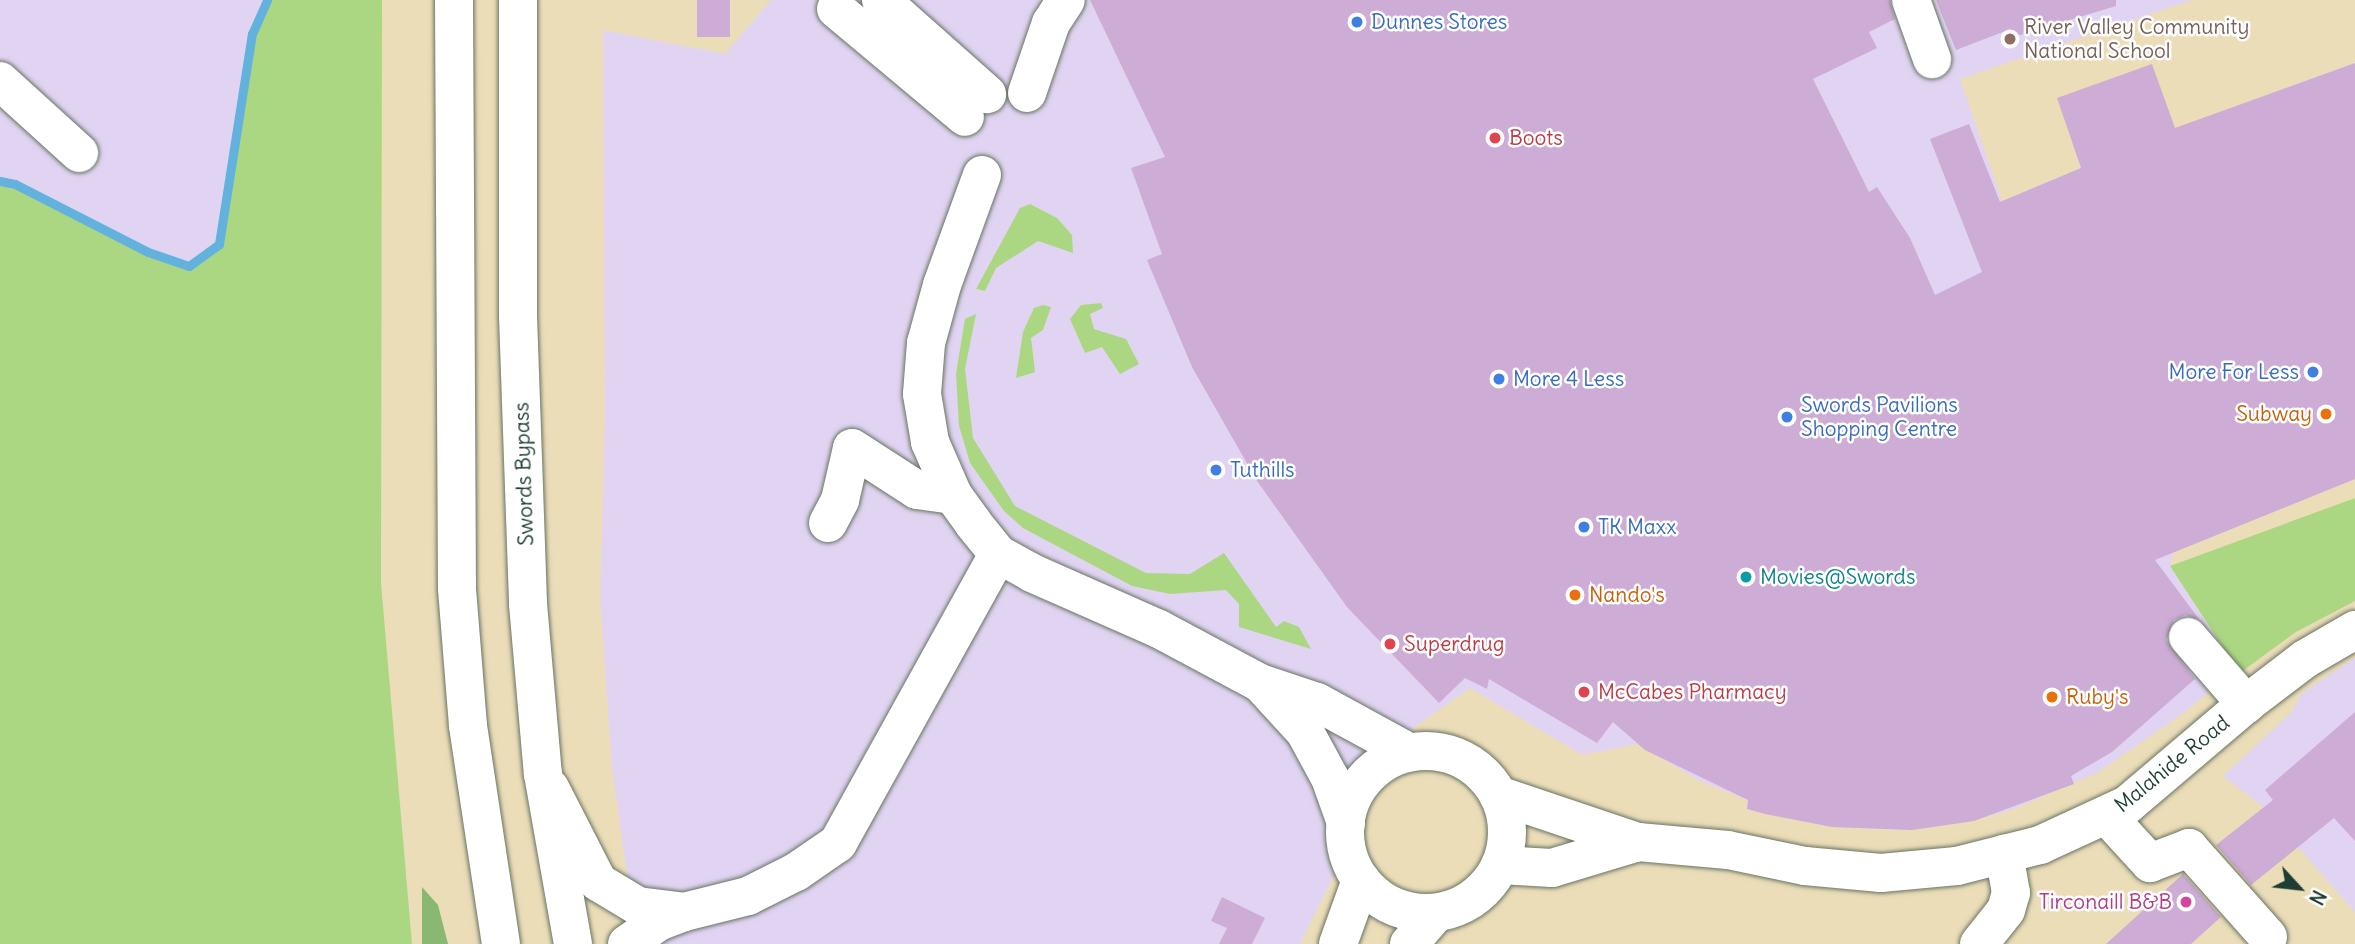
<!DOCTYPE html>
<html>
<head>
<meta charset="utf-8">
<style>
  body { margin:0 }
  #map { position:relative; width:2355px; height:944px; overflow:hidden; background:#ecddb9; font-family:Delius,sans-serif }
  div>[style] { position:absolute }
  .built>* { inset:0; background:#e1d4f3 }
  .green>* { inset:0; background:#abd783 }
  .forest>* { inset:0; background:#88b871 }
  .stream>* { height:9px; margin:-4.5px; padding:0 4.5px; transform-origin:4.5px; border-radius:4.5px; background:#63b2dd }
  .building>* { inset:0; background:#cdacd5; transform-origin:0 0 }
  .roads { filter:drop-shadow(0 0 2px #677563) drop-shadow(0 0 2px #677563) }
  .minor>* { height:38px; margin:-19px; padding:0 19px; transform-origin:19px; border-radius:19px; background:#fff }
  .major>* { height:38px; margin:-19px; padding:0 19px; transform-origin:19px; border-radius:19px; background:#fff }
  .major>.ring { margin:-19px; padding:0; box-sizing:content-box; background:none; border:38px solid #fff; border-radius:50% }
  .dots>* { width:19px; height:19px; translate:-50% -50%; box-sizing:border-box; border:4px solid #fff; border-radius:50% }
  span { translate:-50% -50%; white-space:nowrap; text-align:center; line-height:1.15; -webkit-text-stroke:5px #fff; paint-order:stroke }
  .shop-label { font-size:21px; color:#366cbe }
  .left { translate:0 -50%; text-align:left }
  .right { translate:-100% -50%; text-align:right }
  .education-label { font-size:21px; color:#785e54 }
  .health-label { font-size:21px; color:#be3a42 }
  .food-label { font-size:21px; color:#c56008 }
  .street-label { font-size:21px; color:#1f3d34 }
  .culture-label { font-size:21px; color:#0d838f }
  .hotel-label { font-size:21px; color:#b23c85 }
  .north { position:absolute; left:2264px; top:853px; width:70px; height:70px; -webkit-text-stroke:5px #fff; paint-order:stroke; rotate:117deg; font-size:19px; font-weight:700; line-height:28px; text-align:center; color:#1f3d34 }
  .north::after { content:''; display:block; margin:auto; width:24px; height:32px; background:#1f3d34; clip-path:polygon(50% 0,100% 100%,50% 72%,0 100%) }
</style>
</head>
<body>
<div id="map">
  <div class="built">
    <div style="clip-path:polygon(0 0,267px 0,252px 34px,219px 244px,189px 266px,160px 259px,0 180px)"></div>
    <div style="clip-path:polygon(771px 0,2192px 0,1960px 79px,2002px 201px,2187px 124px,2355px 63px,2355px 479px,2174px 552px,2170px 566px,2237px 668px,2185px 712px,2097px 773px,2011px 810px,1974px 820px,1912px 830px,1832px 827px,1765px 814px,1747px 809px,1748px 800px,1698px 780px,1638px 744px,1582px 755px,1470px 688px,1416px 726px,1387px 768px,1300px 944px,637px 944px,612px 768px,600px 596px,605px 421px,603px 30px,725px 54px)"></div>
    <div style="clip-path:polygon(2355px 658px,2355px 912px,2262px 806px,2223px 776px,2291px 713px,2302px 693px)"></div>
  </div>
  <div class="green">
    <div style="clip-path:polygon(267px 0,382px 0,381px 583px,412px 944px,0 944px,0 180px,160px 259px,189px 266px,219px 244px,252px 34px)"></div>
    <div style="clip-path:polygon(1030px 204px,1057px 218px,1072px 235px,1073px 253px,1038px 241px,996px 268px,985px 291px,976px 289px,1020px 208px)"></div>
    <div style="clip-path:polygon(1101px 303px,1103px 308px,1090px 314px,1094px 329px,1126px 339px,1139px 364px,1120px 374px,1102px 347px,1085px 353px,1070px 319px,1081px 305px)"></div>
    <div style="clip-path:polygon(1043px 305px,1051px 307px,1043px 330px,1031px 338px,1035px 372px,1016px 378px,1023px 332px,1034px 308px)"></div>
    <div style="clip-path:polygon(976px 314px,965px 369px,973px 438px,1015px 506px,1146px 573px,1190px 574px,1224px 553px,1276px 627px,1284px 621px,1299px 627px,1311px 649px,1239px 627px,1239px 604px,1226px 590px,1170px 594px,1132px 586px,1023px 528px,1004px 511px,970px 463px,959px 426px,956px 374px,965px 319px)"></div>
    <div style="clip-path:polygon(2355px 498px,2355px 601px,2296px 632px,2240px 673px,2170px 566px)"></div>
  </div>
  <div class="forest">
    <div style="clip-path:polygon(422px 887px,438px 905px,448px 944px,422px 944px)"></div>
  </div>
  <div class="stream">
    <div style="left:0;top:181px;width:15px;rotate:11deg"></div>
    <div style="left:15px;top:184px;width:149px;rotate:27.1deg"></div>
    <div style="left:148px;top:252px;width:43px;rotate:18.9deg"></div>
    <div style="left:189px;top:266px;width:37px;rotate:-36deg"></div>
    <div style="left:219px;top:244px;width:213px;rotate:-81.1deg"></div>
    <div style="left:252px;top:34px;width:37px;rotate:-66deg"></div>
  </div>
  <div class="building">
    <div style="left:697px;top:0;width:33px;height:37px"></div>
    <div style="clip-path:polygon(1090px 0,1890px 0,1895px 19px,1869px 32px,1877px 48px,1813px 79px,1869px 192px,1877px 187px,1910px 238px,1935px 295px,1982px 272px,1930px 139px,1969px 124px,2000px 202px,2081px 168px,2057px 98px,2152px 64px,2175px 128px,2355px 63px,2355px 479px,2155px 560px,2199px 619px,2185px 615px,2174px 620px,2166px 640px,2195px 679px,2112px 752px,2071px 776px,2074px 784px,1974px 821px,1912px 830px,1832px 827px,1765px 814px,1747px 809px,1748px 800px,1645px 750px,1613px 722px,1597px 743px,1489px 679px,1487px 689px,1465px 678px,1439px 703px,1347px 607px,1257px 481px,1192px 367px,1147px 260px,1162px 254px,1131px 168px,1165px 157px)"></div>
    <div style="clip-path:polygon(1936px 0,2116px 0,2116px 6px,2010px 38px,2008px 30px,1956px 50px)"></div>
    <div style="clip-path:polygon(2355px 712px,2355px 841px,2334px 818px,2251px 885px,2216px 845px,2273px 800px,2265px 790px)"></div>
    <div style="clip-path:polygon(2183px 874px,2221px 917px,2191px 944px,2106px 944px)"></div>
    <div style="clip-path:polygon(1222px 897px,1265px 918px,1252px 944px,1219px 944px,1227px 928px,1211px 921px)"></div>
  </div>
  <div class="roads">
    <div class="minor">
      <div style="left:881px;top:0;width:142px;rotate:41.6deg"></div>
      <div style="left:1911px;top:0;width:63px;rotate:70.4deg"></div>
      <div style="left:836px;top:9px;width:168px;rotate:39.9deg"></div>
      <div style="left:0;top:81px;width:107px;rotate:42.3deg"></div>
      <div style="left:1027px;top:93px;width:74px;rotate:-71.1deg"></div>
      <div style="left:1051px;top:23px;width:27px;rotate:-57deg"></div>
      <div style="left:982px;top:175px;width:117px;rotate:110deg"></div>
      <div style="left:942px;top:285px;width:60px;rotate:105.4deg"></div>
      <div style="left:926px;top:343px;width:51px;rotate:94.5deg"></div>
      <div style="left:922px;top:394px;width:49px;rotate:80.5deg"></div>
      <div style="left:930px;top:442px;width:58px;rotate:66.5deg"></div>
      <div style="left:953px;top:495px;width:34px;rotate:54deg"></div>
      <div style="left:973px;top:523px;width:40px;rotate:51deg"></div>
      <div style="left:998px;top:554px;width:39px;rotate:29deg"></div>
      <div style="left:1032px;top:573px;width:139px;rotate:23.8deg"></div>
      <div style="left:1159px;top:629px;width:115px;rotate:28.1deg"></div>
      <div style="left:1260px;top:683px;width:60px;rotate:18.4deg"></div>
      <div style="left:1317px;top:702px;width:102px;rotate:28.6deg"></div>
      <div style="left:828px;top:523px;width:26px;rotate:-62deg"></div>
      <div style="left:840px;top:500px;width:53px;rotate:-77deg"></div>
      <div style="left:852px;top:448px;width:77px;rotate:32.9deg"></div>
      <div style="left:917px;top:490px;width:36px;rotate:8deg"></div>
      <div style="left:2188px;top:637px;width:89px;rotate:49.1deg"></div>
      <div style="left:1262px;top:685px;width:64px;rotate:47.5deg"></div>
      <div style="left:1305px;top:732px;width:52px;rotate:61.5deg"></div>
      <div style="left:1330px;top:778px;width:48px;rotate:70.4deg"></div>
      <div style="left:550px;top:788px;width:106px;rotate:62.9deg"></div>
      <div style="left:598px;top:882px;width:47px;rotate:31deg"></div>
      <div style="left:638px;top:906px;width:46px;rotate:7.4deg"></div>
      <div style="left:2107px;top:816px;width:64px;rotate:47.5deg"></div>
      <div style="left:2150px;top:863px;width:42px;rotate:-21deg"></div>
      <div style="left:2189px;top:848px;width:119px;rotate:48.4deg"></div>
      <div style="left:627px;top:944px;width:38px;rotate:-35deg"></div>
      <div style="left:658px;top:922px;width:28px;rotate:-21deg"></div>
      <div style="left:684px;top:912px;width:66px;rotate:-14deg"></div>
      <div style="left:748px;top:896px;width:54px;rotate:-26.6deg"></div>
      <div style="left:796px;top:872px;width:51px;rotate:-34.6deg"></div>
      <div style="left:838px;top:843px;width:330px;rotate:-61deg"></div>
      <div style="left:1979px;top:944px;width:43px;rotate:-51.5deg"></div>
      <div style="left:2006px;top:910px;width:18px;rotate:-74deg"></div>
      <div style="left:2011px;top:893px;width:40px;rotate:-100deg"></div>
    </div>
    <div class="major">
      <div style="left:454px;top:0;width:589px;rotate:89.71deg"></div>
      <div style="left:457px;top:589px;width:137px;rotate:85.4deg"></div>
      <div style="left:468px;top:726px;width:220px;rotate:81.4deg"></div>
      <div style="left:518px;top:0;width:316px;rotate:90deg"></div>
      <div style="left:518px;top:316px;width:288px;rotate:88deg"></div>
      <div style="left:528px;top:604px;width:171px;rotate:85deg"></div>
      <div style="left:543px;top:774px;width:173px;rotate:80deg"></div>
      <div class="ring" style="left:1345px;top:751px;width:124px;height:124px"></div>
      <div style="left:1498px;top:795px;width:148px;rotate:18.6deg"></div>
      <div style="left:1638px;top:842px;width:90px;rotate:5.1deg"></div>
      <div style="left:1728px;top:850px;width:79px;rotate:11.7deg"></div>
      <div style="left:1805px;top:866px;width:76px;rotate:5.3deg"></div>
      <div style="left:1881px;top:873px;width:76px;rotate:-5.3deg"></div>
      <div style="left:1957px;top:866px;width:86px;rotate:-14.2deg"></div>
      <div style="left:2040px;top:845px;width:96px;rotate:-24.7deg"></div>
      <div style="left:2127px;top:805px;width:156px;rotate:-40.3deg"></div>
      <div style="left:2246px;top:704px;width:74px;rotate:-37.3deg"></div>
      <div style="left:2305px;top:659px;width:58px;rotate:-30.1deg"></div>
      <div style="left:1500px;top:865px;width:52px;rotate:3.3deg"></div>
      <div style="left:1552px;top:868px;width:90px;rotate:-16.8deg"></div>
      <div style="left:1338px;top:944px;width:68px;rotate:-70.2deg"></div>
      <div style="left:1409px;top:944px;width:37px;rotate:-49deg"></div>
    </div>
  </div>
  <div class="dots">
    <div style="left:1357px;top:22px;background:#3f7fe0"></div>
    <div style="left:2010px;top:39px;background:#8d6e63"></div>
    <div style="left:1495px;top:138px;background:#e0444e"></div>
    <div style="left:2313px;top:372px;background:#3f7fe0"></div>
    <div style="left:1499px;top:379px;background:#3f7fe0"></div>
    <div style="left:2326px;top:414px;background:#e8710a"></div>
    <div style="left:1787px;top:417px;background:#3f7fe0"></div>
    <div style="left:1216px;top:470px;background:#3f7fe0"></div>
    <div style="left:1584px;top:527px;background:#3f7fe0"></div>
    <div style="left:1746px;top:577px;background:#0f9aa8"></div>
    <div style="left:1575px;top:595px;background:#e8710a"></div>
    <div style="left:1390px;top:644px;background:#e0444e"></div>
    <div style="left:1584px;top:692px;background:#e0444e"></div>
    <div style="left:2052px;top:697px;background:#e8710a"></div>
    <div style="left:2186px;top:902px;background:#d1479c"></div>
  </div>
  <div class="shop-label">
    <span class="left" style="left:1371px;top:22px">Dunnes Stores</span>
    <span class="right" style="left:2299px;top:372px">More For Less</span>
    <span class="left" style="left:1513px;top:379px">More 4 Less</span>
    <span class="left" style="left:1801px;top:417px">Swords Pavilions<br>Shopping Centre</span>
    <span class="left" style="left:1230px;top:470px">Tuthills</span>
    <span class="left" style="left:1598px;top:527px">TK Maxx</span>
  </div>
  <div class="education-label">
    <span class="left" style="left:2024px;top:39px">River Valley Community<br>National School</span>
  </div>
  <div class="health-label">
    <span class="left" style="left:1509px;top:138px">Boots</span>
    <span class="left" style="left:1404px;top:644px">Superdrug</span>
    <span class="left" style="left:1598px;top:692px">McCabes Pharmacy</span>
  </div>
  <div class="food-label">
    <span class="right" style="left:2312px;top:414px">Subway</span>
    <span class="left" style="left:1589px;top:595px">Nando's</span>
    <span class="left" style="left:2066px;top:697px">Ruby's</span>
  </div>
  <div class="street-label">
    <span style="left:524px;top:474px;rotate:-92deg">Swords Bypass</span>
    <span style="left:2172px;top:764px;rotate:-39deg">Malahide Road</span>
  </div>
  <div class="culture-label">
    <span class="left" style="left:1760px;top:577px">Movies@Swords</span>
  </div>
  <div class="hotel-label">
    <span class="right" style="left:2172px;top:902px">Tirconaill B&amp;B</span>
  </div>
  <div class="north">N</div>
</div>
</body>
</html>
